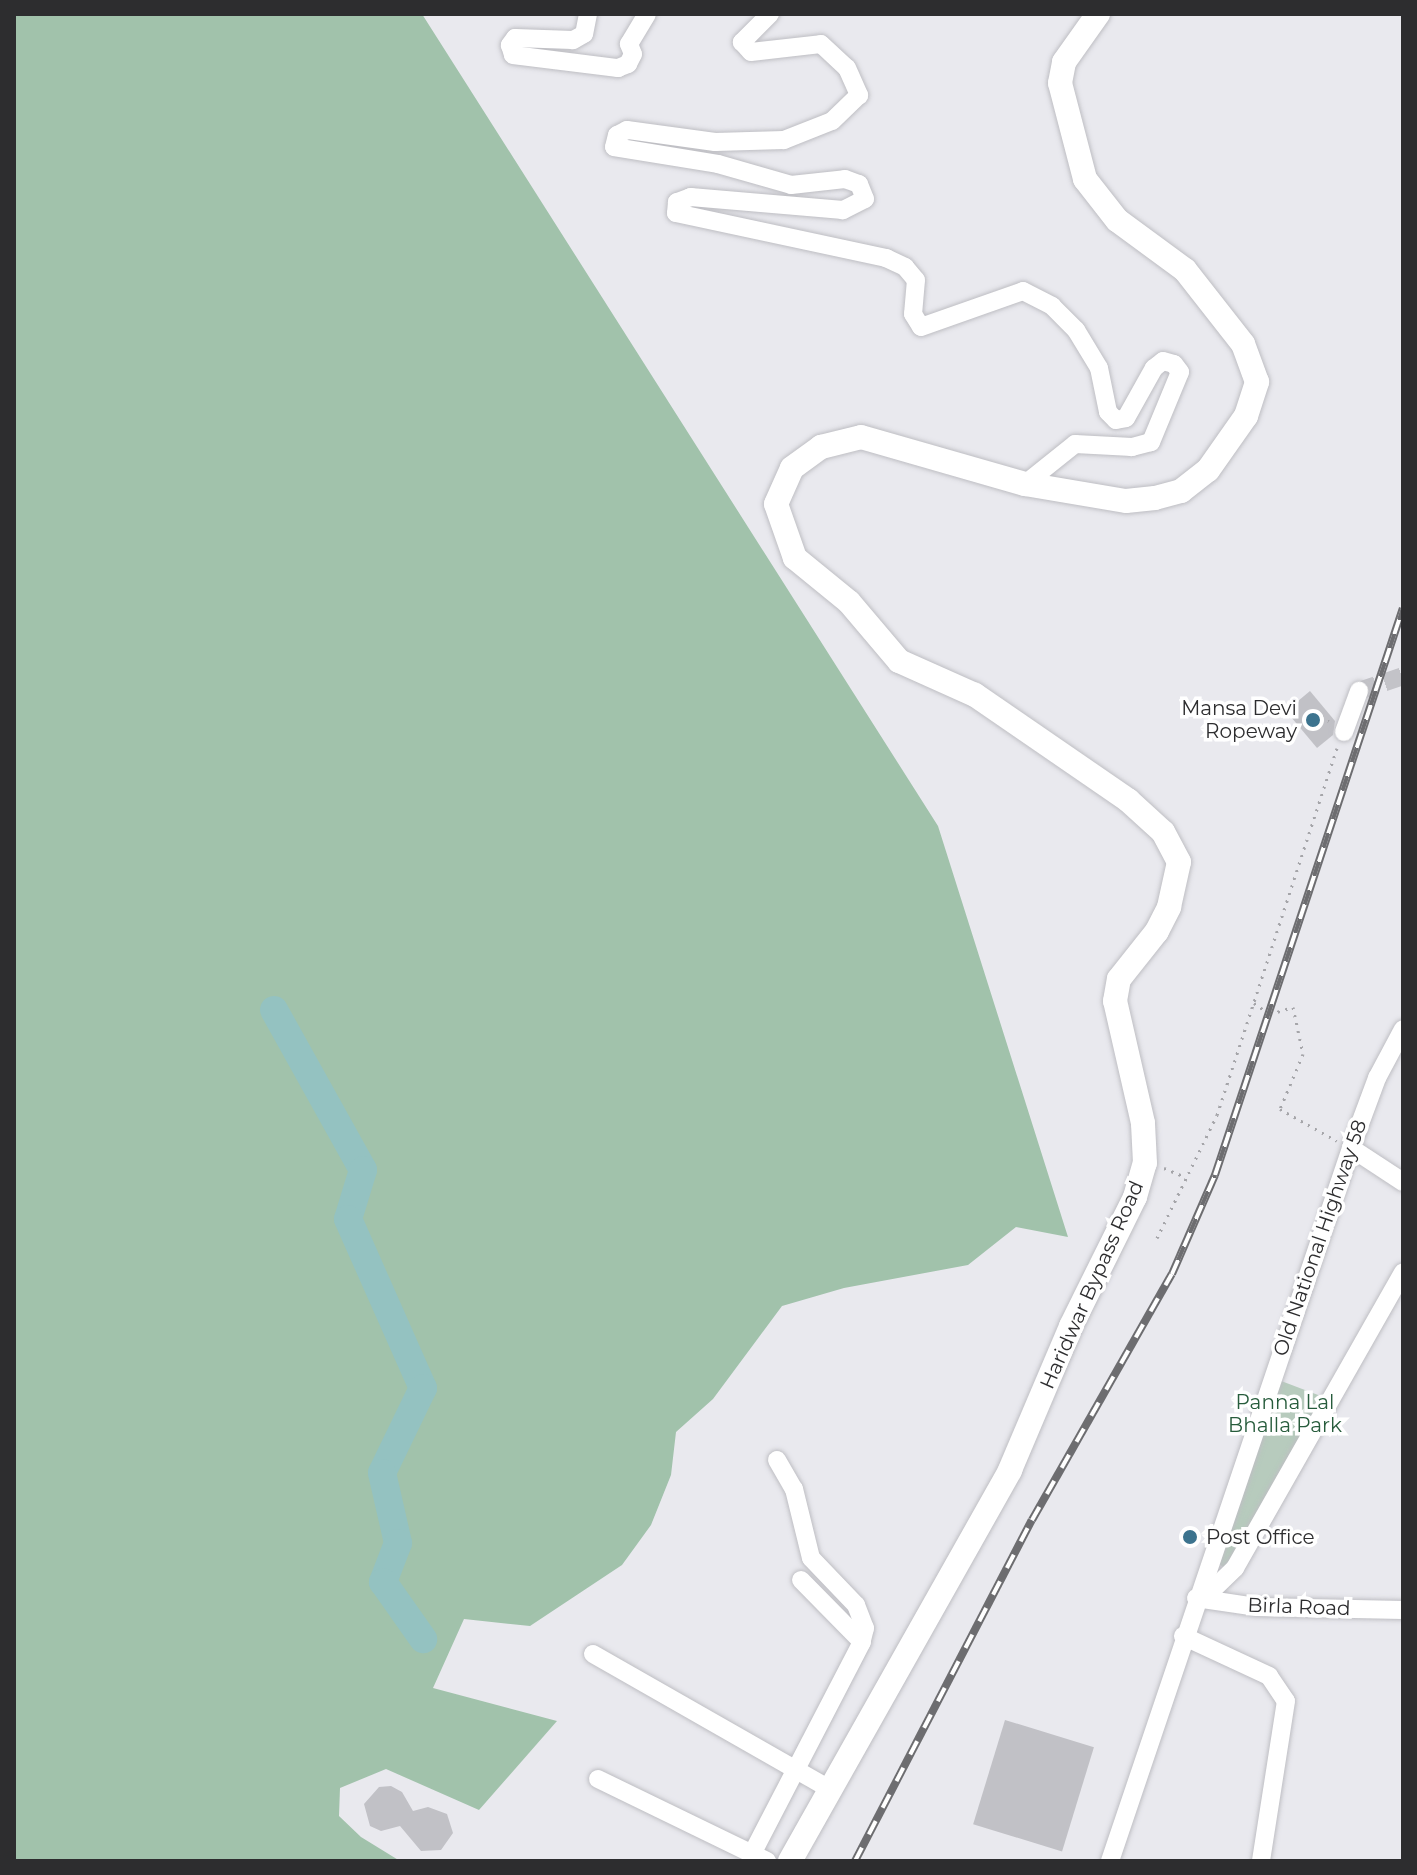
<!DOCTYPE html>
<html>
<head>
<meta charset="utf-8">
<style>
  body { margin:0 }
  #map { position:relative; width:1417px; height:1875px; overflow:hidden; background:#e9e9ee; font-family:Montserrat,sans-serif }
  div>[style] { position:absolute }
  .green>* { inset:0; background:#b7cbbd }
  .forest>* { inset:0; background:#a1c2ab }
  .river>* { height:28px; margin:-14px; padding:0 14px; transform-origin:14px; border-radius:14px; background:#94c2c1 }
  .building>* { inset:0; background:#c1c1c6; transform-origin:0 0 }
  .minor-tunnel>* { height:18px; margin-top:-9px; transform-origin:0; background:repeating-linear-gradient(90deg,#c3c3c8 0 18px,transparent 0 27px) }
  .path>* { height:3px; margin-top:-1.5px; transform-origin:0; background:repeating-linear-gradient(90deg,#a5a5a9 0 2px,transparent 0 8px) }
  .roads { filter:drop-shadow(0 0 2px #bebec3) drop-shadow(0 0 2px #bebec3) }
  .minor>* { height:18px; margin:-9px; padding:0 9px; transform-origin:9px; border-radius:9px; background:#fff }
  .major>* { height:24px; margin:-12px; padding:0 12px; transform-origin:12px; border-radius:12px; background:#fff }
  .rail>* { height:8px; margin-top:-4px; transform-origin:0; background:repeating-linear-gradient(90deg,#fff 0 15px,#6d6d70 0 30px); box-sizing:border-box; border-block:2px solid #6d6d70 }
  .dots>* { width:22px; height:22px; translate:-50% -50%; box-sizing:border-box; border:4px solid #fff; border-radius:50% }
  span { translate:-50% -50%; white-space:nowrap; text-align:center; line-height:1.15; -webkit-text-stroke:7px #fff; paint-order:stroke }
  .poi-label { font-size:20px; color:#2d2d2f }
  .right { translate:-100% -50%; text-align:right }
  .left { translate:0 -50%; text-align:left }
  .street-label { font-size:20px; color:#2d2d2f }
  .park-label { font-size:20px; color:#275c3c }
  .frame { position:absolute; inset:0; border:16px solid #2d2d2f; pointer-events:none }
</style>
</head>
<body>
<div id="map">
  <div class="green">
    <div style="clip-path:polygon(1268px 1376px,1326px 1398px,1225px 1568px,1212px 1560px)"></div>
  </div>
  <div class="forest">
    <div style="clip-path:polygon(14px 14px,422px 14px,938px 826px,1068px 1237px,1016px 1227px,968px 1265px,844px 1288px,782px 1306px,713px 1399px,676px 1432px,671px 1475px,651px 1525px,622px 1565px,530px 1626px,464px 1619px,433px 1688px,557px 1721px,479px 1810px,386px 1769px,340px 1788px,339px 1816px,361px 1837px,400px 1861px,14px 1861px)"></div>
  </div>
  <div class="river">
    <div style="left:274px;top:1010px;width:183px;rotate:60.9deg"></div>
    <div style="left:363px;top:1170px;width:51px;rotate:107deg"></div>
    <div style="left:348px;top:1219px;width:185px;rotate:66.1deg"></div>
    <div style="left:423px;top:1388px;width:94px;rotate:115.8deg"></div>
    <div style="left:382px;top:1473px;width:72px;rotate:77.1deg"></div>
    <div style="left:398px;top:1543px;width:42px;rotate:111deg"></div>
    <div style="left:383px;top:1582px;width:70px;rotate:54.9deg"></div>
  </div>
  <div class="building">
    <div style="clip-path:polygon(1310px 691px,1335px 721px,1333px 735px,1317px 748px,1286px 711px)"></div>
    <div style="left:1005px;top:1720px;width:93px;height:109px;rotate:17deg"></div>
    <div style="clip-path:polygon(391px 1786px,402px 1792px,413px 1811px,428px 1807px,447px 1814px,453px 1833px,441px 1850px,421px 1851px,400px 1826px,381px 1831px,370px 1826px,364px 1804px,379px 1787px)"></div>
  </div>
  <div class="minor-tunnel">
    <div style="left:1359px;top:691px;width:46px;rotate:-18.8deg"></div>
  </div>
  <div class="path">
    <div style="left:1315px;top:711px;width:17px;rotate:36deg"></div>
    <div style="left:1254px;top:1003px;width:19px;rotate:35deg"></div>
    <div style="left:1270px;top:1014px;width:24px;rotate:-17deg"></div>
    <div style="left:1293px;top:1007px;width:48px;rotate:78deg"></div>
    <div style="left:1303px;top:1054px;width:60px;rotate:112.7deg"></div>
    <div style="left:1280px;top:1109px;width:65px;rotate:29.3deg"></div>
    <div style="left:1164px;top:1168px;width:21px;rotate:23deg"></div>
    <div style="left:1157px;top:1238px;width:137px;rotate:-64deg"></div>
    <div style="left:1217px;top:1115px;width:386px;rotate:-71.9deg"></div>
  </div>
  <div class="roads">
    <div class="minor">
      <div style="left:588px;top:14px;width:20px;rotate:101deg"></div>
      <div style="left:584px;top:34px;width:13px;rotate:151deg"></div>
      <div style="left:573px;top:40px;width:58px;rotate:-178deg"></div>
      <div style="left:515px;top:38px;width:9px;rotate:126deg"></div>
      <div style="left:510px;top:45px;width:10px;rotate:73deg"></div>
      <div style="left:513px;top:55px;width:106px;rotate:7.1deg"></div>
      <div style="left:618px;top:68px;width:11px;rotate:-22deg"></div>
      <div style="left:628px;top:64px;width:11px;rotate:-63deg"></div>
      <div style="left:633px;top:54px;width:11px;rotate:-112deg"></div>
      <div style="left:629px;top:44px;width:35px;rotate:-59deg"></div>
      <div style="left:770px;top:14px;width:40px;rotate:135deg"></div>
      <div style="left:742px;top:42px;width:13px;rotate:48deg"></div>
      <div style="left:751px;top:52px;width:70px;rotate:-6.5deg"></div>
      <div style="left:821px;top:44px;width:35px;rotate:43deg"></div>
      <div style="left:847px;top:68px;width:30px;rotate:66deg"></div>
      <div style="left:859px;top:95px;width:37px;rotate:136deg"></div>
      <div style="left:832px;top:121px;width:52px;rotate:158.4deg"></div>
      <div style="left:784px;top:140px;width:69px;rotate:178.3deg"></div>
      <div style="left:715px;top:142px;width:89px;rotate:-172.2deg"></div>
      <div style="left:627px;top:130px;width:11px;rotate:153deg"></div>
      <div style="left:617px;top:135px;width:12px;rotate:104deg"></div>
      <div style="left:614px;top:147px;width:105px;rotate:9.3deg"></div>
      <div style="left:718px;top:164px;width:76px;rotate:16deg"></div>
      <div style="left:791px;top:185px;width:54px;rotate:-6.3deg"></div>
      <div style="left:845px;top:179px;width:15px;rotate:20deg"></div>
      <div style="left:859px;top:184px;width:16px;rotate:68deg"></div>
      <div style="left:865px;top:199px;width:25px;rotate:153deg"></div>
      <div style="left:843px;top:210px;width:153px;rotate:-175.1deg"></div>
      <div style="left:691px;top:197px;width:15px;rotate:160deg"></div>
      <div style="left:677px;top:202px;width:11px;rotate:95deg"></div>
      <div style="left:676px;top:213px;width:215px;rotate:12.1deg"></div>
      <div style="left:886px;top:258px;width:21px;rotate:25deg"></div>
      <div style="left:905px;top:267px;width:17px;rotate:50deg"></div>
      <div style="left:916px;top:280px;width:34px;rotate:95deg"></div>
      <div style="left:913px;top:314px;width:15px;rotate:58deg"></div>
      <div style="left:921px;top:327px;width:108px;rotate:-19.4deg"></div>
      <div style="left:1023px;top:291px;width:33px;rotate:27deg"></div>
      <div style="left:1052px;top:306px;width:34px;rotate:45deg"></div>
      <div style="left:1076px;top:330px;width:44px;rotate:58.8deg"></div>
      <div style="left:1099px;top:368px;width:45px;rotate:78.4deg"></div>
      <div style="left:1108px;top:412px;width:11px;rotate:45deg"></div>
      <div style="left:1116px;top:420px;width:10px;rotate:-11deg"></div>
      <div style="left:1126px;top:418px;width:57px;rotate:-60.8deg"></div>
      <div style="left:1154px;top:368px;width:11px;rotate:-38deg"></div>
      <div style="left:1163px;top:361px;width:11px;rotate:15deg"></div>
      <div style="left:1174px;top:364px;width:10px;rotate:53deg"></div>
      <div style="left:1180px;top:372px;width:76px;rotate:112.5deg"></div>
      <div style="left:1151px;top:442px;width:20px;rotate:165deg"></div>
      <div style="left:1132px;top:447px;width:57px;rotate:-177deg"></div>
      <div style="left:1075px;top:444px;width:64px;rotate:141.3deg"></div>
      <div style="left:1344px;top:732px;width:44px;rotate:-69.9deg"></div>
      <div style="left:1351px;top:1148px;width:62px;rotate:33.2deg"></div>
      <div style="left:777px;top:1460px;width:34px;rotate:60deg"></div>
      <div style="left:794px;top:1489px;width:71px;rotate:76.2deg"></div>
      <div style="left:811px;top:1558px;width:65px;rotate:46.2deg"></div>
      <div style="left:856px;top:1605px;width:25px;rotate:69deg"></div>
      <div style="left:865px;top:1628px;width:12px;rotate:104deg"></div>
      <div style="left:1196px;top:1598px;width:62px;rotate:8.4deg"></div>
      <div style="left:1257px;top:1607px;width:146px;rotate:1.2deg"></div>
      <div style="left:1203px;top:1599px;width:45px;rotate:-44.1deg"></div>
      <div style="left:1235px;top:1568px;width:340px;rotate:-60.4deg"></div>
      <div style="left:1183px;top:1636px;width:95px;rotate:24.9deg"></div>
      <div style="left:1269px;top:1676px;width:30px;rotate:56deg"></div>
      <div style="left:1286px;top:1701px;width:162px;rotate:98.9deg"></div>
      <div style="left:593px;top:1654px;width:273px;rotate:29.7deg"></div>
      <div style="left:598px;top:1779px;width:188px;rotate:25.9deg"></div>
      <div style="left:752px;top:1854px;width:239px;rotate:-62.6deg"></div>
      <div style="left:862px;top:1642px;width:87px;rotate:-134.5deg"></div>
      <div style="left:1110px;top:1861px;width:753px;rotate:-71.32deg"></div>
      <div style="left:1351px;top:1148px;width:75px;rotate:-69.6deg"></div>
      <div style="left:1377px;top:1078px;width:55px;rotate:-62deg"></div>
    </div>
    <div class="major">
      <div style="left:790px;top:1861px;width:449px;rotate:-60.6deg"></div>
      <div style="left:1010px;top:1470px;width:156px;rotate:-67deg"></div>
      <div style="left:1071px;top:1326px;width:144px;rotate:-63.6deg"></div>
      <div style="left:1135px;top:1197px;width:35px;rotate:-74deg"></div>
      <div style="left:1145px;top:1163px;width:40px;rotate:-92.9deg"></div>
      <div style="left:1143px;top:1123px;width:125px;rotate:-102.9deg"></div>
      <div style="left:1115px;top:1001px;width:22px;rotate:-80deg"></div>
      <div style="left:1119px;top:979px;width:61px;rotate:-51.6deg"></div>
      <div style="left:1157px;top:931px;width:27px;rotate:-63deg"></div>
      <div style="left:1169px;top:907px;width:46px;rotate:-77.5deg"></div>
      <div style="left:1179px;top:862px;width:34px;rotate:-118deg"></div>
      <div style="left:1163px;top:832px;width:47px;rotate:-137.6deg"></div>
      <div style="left:1128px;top:800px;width:186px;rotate:-145.5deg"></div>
      <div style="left:975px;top:695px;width:83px;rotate:-155.9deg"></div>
      <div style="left:899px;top:661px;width:77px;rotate:-130.3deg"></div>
      <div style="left:849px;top:602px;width:70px;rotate:-140.8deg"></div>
      <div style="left:795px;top:558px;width:57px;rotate:-109.4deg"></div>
      <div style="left:776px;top:504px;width:39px;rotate:-66deg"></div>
      <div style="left:792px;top:468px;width:36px;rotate:-36deg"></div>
      <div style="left:821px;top:447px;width:41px;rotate:-14deg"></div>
      <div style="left:861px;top:437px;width:171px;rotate:16deg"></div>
      <div style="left:1025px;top:484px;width:102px;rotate:9.6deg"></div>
      <div style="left:1126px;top:501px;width:29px;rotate:-6deg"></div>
      <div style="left:1155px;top:498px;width:27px;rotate:-15deg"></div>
      <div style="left:1181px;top:491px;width:34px;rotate:-38deg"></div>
      <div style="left:1208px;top:470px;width:66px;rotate:-54.9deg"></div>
      <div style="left:1246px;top:416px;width:36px;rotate:-72deg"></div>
      <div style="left:1257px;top:382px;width:40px;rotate:-110.2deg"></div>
      <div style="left:1243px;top:344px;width:94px;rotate:-128.1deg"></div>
      <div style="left:1185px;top:270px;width:84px;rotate:-143.7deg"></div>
      <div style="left:1117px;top:220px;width:52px;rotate:-128deg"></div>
      <div style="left:1085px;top:179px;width:99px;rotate:-104.6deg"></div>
      <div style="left:1060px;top:83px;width:21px;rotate:-79deg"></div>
      <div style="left:1064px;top:62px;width:59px;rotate:-54.7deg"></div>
    </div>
  </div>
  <div class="rail">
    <div style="left:855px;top:1861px;width:384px;rotate:-62.6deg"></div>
    <div style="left:1032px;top:1520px;width:283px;rotate:-60.4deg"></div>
    <div style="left:1172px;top:1274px;width:108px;rotate:-66.5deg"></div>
    <div style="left:1215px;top:1175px;width:597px;rotate:-71.66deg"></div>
  </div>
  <div class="dots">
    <div style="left:1313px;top:720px;background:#3c738e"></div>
    <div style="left:1190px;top:1537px;background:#3c738e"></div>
  </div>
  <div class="poi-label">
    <span class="right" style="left:1297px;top:720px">Mansa Devi<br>Ropeway</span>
    <span class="left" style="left:1206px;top:1537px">Post Office</span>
  </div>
  <div class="street-label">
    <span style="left:1320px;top:1238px;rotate:-71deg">Old National Highway 58</span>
    <span style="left:1092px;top:1285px;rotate:-66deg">Haridwar Bypass Road</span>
    <span style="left:1299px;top:1607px;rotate:2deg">Birla Road</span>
  </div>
  <div class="park-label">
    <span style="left:1285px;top:1414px">Panna Lal<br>Bhalla Park</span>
  </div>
  <div class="frame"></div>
</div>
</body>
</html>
